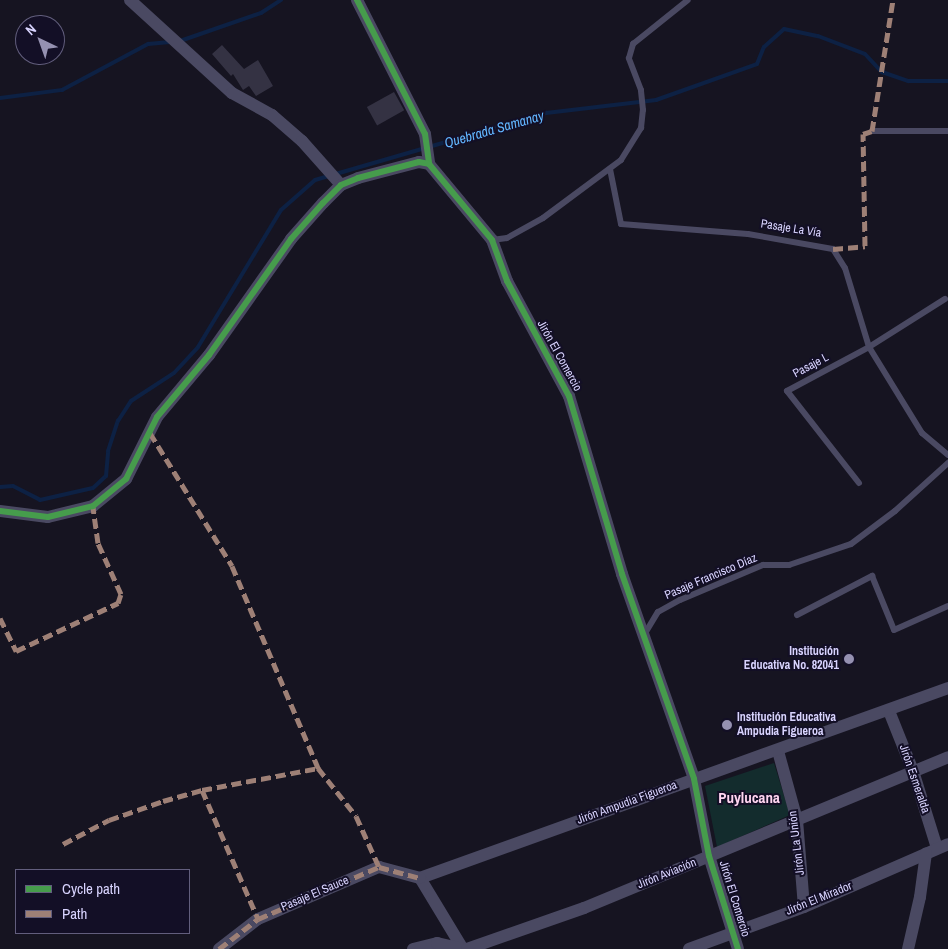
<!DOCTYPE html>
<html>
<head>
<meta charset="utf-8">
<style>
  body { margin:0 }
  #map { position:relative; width:948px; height:949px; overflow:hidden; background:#161421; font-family:"Archivo Narrow",sans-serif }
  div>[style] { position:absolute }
  .green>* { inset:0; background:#132c2d }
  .stream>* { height:4px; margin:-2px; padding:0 2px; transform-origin:2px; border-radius:2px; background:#0d2144 }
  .building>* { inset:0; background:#343243; transform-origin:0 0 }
  .lane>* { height:6px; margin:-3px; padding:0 3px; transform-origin:3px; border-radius:3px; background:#4a4962 }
  .street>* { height:12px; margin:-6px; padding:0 6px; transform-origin:6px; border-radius:6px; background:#4a4962 }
  .quiet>* { height:5px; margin-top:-2.5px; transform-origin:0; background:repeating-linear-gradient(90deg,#9e8076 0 10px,transparent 0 15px) }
  .cycleway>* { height:6px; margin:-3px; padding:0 3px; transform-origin:3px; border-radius:3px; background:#469c4c }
  .dots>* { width:14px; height:14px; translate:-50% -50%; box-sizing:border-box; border:2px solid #130f26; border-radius:50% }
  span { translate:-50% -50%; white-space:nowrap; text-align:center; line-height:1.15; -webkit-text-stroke:4px #130f26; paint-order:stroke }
  .street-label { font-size:12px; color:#d9d4ff }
  .poi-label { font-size:12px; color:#d9d4ff; font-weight:700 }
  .right { translate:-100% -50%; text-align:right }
  .left { translate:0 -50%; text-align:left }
  .water-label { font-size:14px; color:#62b6ff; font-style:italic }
  .quarter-label { font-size:15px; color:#ffd6f0; font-weight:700 }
  .legend { position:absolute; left:15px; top:869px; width:175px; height:65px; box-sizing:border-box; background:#130f26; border:1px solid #625e7d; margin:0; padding:6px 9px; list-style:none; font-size:15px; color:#d9d4ff }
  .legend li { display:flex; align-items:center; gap:10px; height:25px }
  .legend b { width:25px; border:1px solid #625e7d }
  .north { position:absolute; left:15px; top:15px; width:50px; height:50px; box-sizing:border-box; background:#130f26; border:1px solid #625e7d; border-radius:50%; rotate:318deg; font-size:14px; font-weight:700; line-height:20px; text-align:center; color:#d9d4ff }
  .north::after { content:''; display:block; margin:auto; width:18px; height:22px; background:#9591b1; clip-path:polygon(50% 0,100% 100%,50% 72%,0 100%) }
</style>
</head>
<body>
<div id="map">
  <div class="green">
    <div style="clip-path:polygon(774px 763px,790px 815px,717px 847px,705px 786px)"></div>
  </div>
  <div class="stream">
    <div style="left:180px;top:41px;width:86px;rotate:-19.1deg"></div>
    <div style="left:261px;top:13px;width:24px;rotate:-33deg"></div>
    <div style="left:0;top:98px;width:63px;rotate:-7.4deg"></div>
    <div style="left:62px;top:90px;width:98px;rotate:-28.1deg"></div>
    <div style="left:148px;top:44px;width:22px;rotate:-5deg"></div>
    <div style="left:0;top:487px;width:13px;rotate:-4deg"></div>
    <div style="left:13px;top:486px;width:30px;rotate:27deg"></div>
    <div style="left:40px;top:500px;width:54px;rotate:-12.8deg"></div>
    <div style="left:93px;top:488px;width:18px;rotate:-43deg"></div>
    <div style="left:106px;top:476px;width:25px;rotate:-85deg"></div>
    <div style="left:108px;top:451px;width:32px;rotate:-72deg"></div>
    <div style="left:118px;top:421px;width:24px;rotate:-57deg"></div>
    <div style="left:131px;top:401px;width:51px;rotate:-33.1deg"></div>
    <div style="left:174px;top:373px;width:35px;rotate:-47deg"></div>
    <div style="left:198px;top:347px;width:160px;rotate:-58.8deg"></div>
    <div style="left:281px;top:210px;width:45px;rotate:-41.4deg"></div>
    <div style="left:315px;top:180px;width:241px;rotate:-16.2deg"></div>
    <div style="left:546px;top:113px;width:111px;rotate:-6.7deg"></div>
    <div style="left:656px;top:100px;width:107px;rotate:-19.6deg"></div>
    <div style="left:757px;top:64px;width:18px;rotate:-68deg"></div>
    <div style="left:764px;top:47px;width:27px;rotate:-42deg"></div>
    <div style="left:784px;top:29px;width:35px;rotate:12deg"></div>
    <div style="left:818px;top:36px;width:50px;rotate:21deg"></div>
    <div style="left:865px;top:54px;width:25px;rotate:47deg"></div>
    <div style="left:882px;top:72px;width:28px;rotate:19deg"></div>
    <div style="left:908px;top:81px;width:40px"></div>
  </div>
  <div class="building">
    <div style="clip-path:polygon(222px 45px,244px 69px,258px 60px,273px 86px,256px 96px,249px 86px,243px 90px,233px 74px,231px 76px,212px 54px)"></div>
    <div style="left:394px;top:92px;width:21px;height:31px;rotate:61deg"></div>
  </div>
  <div class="lane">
    <div style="left:872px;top:131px;width:76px"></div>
    <div style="left:610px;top:169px;width:56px;rotate:78.7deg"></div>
    <div style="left:621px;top:224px;width:127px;rotate:4.5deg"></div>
    <div style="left:748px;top:234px;width:86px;rotate:10deg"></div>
    <div style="left:833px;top:249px;width:22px;rotate:58deg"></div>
    <div style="left:845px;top:268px;width:83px;rotate:73.1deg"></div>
    <div style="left:869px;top:347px;width:101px;rotate:58.4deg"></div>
    <div style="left:922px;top:433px;width:34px;rotate:40deg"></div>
    <div style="left:492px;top:240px;width:15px;rotate:-8deg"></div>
    <div style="left:507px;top:238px;width:41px;rotate:-29.1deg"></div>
    <div style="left:543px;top:218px;width:97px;rotate:-36.6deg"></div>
    <div style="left:621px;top:160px;width:38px;rotate:-58deg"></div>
    <div style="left:641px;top:128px;width:18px;rotate:-84deg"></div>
    <div style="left:643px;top:110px;width:20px;rotate:-96deg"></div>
    <div style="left:641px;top:90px;width:34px;rotate:-111deg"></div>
    <div style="left:629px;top:58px;width:15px;rotate:-74deg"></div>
    <div style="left:633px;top:44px;width:70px;rotate:-38.7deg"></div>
    <div style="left:859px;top:483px;width:117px;rotate:-128deg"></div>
    <div style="left:787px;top:391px;width:93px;rotate:-28.2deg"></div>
    <div style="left:869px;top:347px;width:90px;rotate:-32.3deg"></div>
    <div style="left:797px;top:615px;width:85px;rotate:-27.5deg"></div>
    <div style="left:872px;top:576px;width:58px;rotate:67.8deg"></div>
    <div style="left:894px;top:630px;width:59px;rotate:-24deg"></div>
    <div style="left:644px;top:635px;width:27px;rotate:-59deg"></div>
    <div style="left:658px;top:612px;width:25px;rotate:-29deg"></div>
    <div style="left:680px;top:600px;width:90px;rotate:-22.9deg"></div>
    <div style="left:763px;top:565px;width:26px"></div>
    <div style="left:789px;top:565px;width:65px;rotate:-18.7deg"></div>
    <div style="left:851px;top:544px;width:55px;rotate:-36.9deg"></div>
    <div style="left:895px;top:511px;width:72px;rotate:-42.2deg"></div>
  </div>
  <div class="street">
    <div style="left:130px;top:0;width:138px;rotate:42.4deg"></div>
    <div style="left:232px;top:93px;width:46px;rotate:28.8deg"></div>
    <div style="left:272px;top:115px;width:40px;rotate:41deg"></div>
    <div style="left:302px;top:141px;width:59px;rotate:48.4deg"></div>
    <div style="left:357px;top:0;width:150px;rotate:63.1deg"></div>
    <div style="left:425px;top:134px;width:30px;rotate:82deg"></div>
    <div style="left:429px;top:164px;width:99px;rotate:50.3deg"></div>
    <div style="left:492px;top:240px;width:44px;rotate:69.9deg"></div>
    <div style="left:507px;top:281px;width:131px;rotate:61.7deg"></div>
    <div style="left:569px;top:396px;width:186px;rotate:73.4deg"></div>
    <div style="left:622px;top:574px;width:217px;rotate:70.6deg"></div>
    <div style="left:694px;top:779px;width:78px;rotate:79deg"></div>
    <div style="left:709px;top:856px;width:97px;rotate:72.7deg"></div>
    <div style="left:0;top:511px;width:48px;rotate:7.1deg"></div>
    <div style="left:48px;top:517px;width:46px;rotate:-13.7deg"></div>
    <div style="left:93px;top:506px;width:43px;rotate:-39.3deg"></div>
    <div style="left:126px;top:479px;width:69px;rotate:-63.4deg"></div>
    <div style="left:157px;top:417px;width:81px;rotate:-50deg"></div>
    <div style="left:209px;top:355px;width:142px;rotate:-54.7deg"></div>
    <div style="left:291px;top:239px;width:48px;rotate:-48.4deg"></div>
    <div style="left:323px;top:203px;width:25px;rotate:-45deg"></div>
    <div style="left:341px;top:185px;width:18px;rotate:-22deg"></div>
    <div style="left:358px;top:178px;width:63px;rotate:-14.7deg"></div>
    <div style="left:419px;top:162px;width:10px;rotate:11deg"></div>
    <div style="left:889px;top:711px;width:65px;rotate:68.2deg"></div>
    <div style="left:913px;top:771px;width:81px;rotate:72.7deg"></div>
    <div style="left:778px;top:751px;width:72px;rotate:74.6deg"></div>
    <div style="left:797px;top:820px;width:87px;rotate:85.4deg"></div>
    <div style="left:420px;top:878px;width:561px;rotate:-19.79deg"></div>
    <div style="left:420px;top:878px;width:83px;rotate:58.8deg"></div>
    <div style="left:219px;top:949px;width:49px;rotate:-37.6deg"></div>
    <div style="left:258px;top:919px;width:132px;rotate:-23.3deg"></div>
    <div style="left:379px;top:867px;width:42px;rotate:15deg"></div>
    <div style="left:413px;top:949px;width:25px;rotate:-14deg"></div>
    <div style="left:437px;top:943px;width:26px;rotate:13deg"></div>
    <div style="left:467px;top:949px;width:124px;rotate:-19.3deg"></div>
    <div style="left:584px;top:908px;width:394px;rotate:-22.5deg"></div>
    <div style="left:689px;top:949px;width:122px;rotate:-20.1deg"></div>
    <div style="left:804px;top:907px;width:157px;rotate:-23.6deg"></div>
    <div style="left:908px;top:949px;width:53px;rotate:-77deg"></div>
    <div style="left:920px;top:897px;width:44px;rotate:-82.2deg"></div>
  </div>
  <div class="quiet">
    <div style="left:833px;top:249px;width:32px;rotate:-5deg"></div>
    <div style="left:865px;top:246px;width:112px;rotate:-91deg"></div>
    <div style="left:863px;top:134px;width:9px;rotate:-18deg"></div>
    <div style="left:872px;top:131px;width:133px;rotate:-80.9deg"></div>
    <div style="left:150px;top:433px;width:156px;rotate:58.3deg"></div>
    <div style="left:232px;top:566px;width:220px;rotate:66.9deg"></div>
    <div style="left:318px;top:768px;width:61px;rotate:51.6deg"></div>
    <div style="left:356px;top:816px;width:56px;rotate:65.7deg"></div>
    <div style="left:0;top:618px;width:37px;rotate:64deg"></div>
    <div style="left:16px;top:651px;width:113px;rotate:-25.2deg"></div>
    <div style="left:118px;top:603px;width:9px;rotate:-72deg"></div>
    <div style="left:121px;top:594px;width:56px;rotate:-114.3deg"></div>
    <div style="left:98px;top:543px;width:37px;rotate:-98deg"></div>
    <div style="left:202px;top:790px;width:141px;rotate:66.5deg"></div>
    <div style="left:63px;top:844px;width:52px;rotate:-27.6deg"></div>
    <div style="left:109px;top:820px;width:57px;rotate:-19.4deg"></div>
    <div style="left:163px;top:801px;width:41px;rotate:-15.8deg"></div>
    <div style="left:202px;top:790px;width:118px;rotate:-10.7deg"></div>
    <div style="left:219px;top:949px;width:49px;rotate:-37.6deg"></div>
    <div style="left:258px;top:919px;width:132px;rotate:-23.3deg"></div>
    <div style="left:379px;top:867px;width:42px;rotate:15deg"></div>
  </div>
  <div class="cycleway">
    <div style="left:357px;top:0;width:150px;rotate:63.1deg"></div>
    <div style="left:425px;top:134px;width:30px;rotate:82deg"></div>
    <div style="left:429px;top:164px;width:99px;rotate:50.3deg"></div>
    <div style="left:492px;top:240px;width:44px;rotate:69.9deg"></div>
    <div style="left:507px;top:281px;width:131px;rotate:61.7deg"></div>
    <div style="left:569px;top:396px;width:186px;rotate:73.4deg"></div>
    <div style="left:622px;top:574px;width:217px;rotate:70.6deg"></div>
    <div style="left:694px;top:779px;width:78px;rotate:79deg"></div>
    <div style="left:709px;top:856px;width:97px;rotate:72.7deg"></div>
    <div style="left:0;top:511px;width:48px;rotate:7.1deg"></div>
    <div style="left:48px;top:517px;width:46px;rotate:-13.7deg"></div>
    <div style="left:93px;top:506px;width:43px;rotate:-39.3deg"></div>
    <div style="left:126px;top:479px;width:69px;rotate:-63.4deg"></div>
    <div style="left:157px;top:417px;width:81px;rotate:-50deg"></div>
    <div style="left:209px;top:355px;width:142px;rotate:-54.7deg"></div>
    <div style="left:291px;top:239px;width:48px;rotate:-48.4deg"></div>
    <div style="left:323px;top:203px;width:25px;rotate:-45deg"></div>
    <div style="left:341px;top:185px;width:18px;rotate:-22deg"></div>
    <div style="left:358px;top:178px;width:63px;rotate:-14.7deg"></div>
    <div style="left:419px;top:162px;width:10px;rotate:11deg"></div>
  </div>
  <div class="dots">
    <div style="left:849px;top:659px;background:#9591b1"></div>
    <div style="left:727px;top:725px;background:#9591b1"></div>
  </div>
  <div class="street-label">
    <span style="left:791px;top:229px;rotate:9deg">Pasaje La Vía</span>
    <span style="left:559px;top:356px;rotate:61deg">Jirón El Comercio</span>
    <span style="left:811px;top:366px;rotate:-28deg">Pasaje L</span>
    <span style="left:711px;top:577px;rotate:-23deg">Pasaje Francisco Díaz</span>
    <span style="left:914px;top:779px;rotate:71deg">Jirón Esmeralda</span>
    <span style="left:627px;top:803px;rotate:-20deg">Jirón Ampudia Figueroa</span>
    <span style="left:797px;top:843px;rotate:-97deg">Jirón La Unión</span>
    <span style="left:667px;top:874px;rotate:-22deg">Jirón Aviación</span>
    <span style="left:315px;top:894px;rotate:-23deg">Pasaje El Sauce</span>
    <span style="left:734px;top:899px;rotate:73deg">Jirón El Comercio</span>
    <span style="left:819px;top:899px;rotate:-22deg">Jirón El Mirador</span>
  </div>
  <div class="poi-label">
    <span class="right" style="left:839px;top:659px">Institución<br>Educativa No. 82041</span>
    <span class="left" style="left:737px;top:725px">Institución Educativa<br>Ampudia Figueroa</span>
  </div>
  <div class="water-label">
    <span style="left:494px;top:129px;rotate:-16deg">Quebrada Samanay</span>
  </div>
  <div class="quarter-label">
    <span style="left:749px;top:798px">Puylucana</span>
  </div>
  <ul class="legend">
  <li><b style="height:6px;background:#469c4c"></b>Cycle path</li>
  <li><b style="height:6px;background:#9e8076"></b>Path</li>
  </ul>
  <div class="north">N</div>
</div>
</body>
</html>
